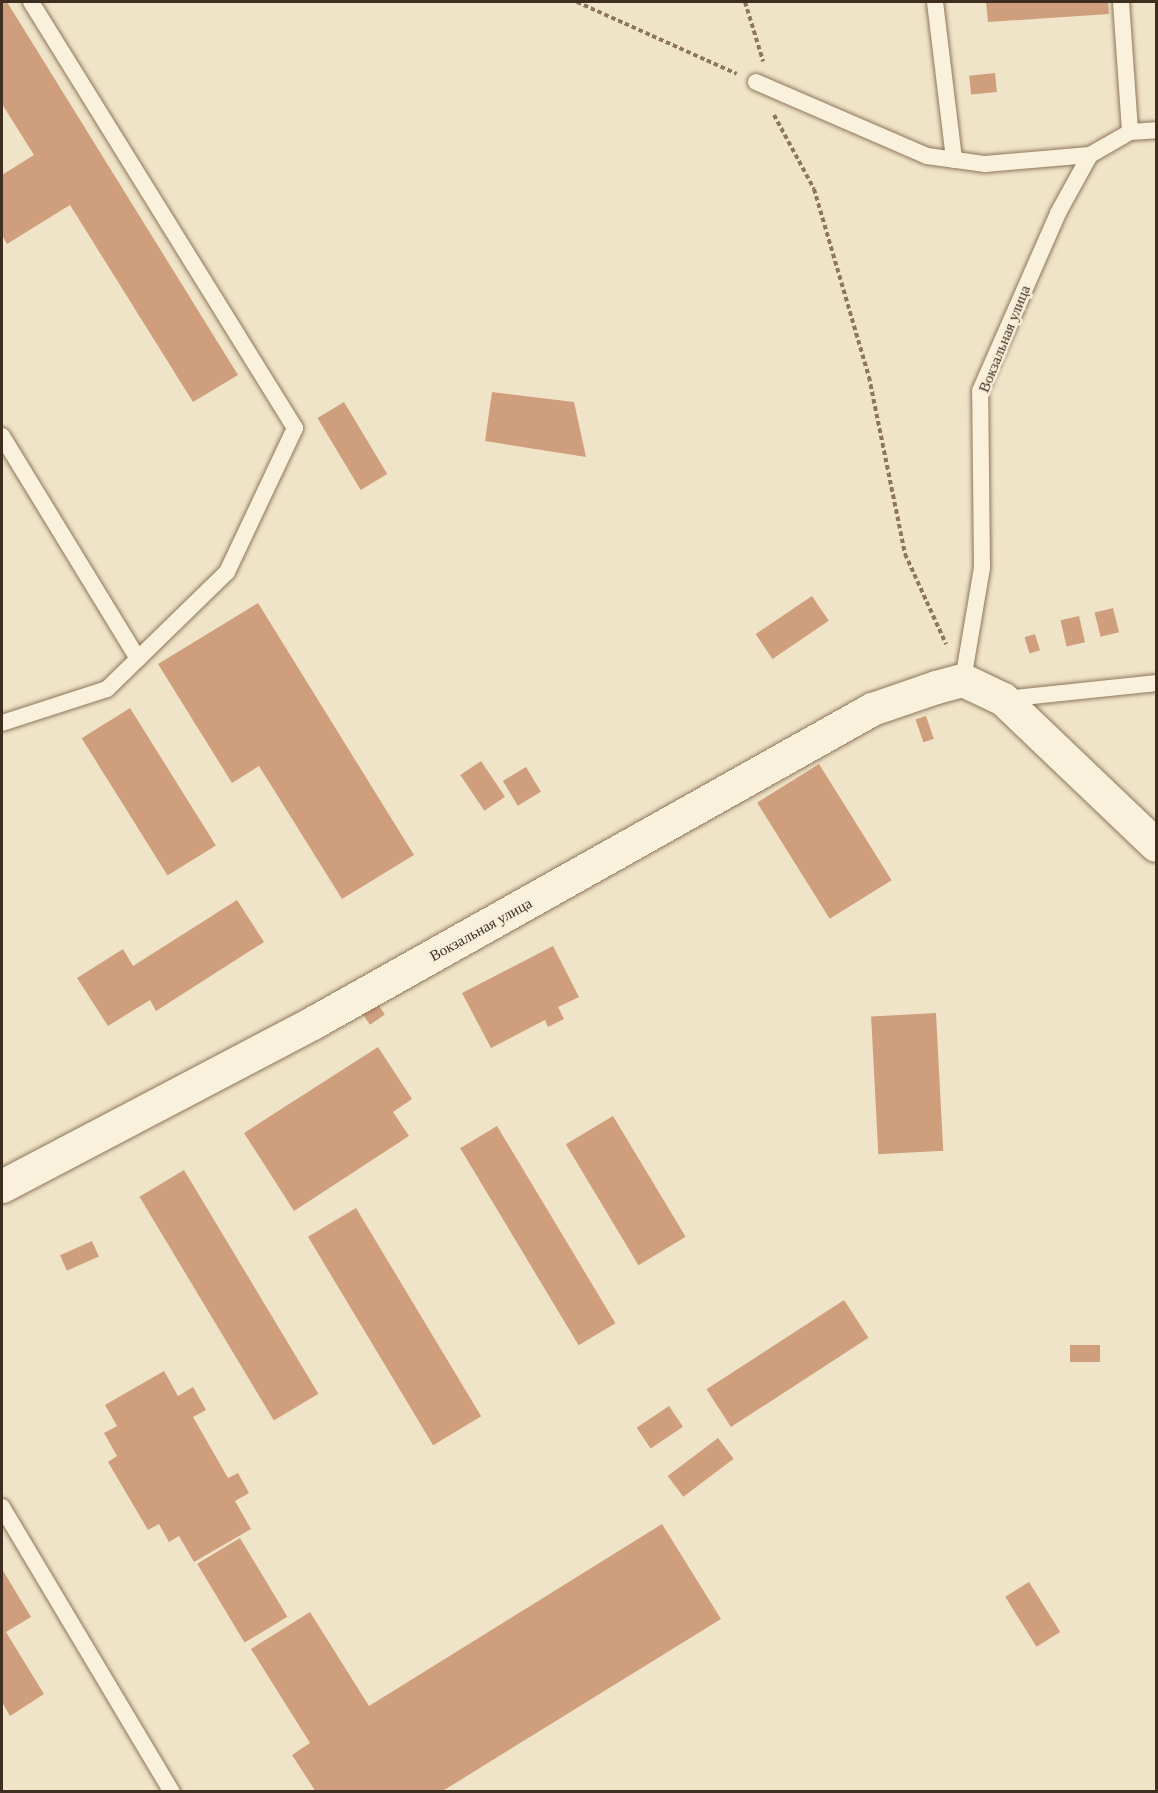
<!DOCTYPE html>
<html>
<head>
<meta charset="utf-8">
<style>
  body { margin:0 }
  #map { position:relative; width:1158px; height:1793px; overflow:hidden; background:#f0e4c8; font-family:"Times New Roman",serif }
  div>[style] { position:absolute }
  .building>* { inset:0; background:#cf9f7d; transform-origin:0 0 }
  .path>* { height:4px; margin-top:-2px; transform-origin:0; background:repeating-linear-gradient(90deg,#8d765c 0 4.5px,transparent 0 7.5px) }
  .roads { filter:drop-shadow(0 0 2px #8d765c) drop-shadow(0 0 2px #8d765c) }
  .lane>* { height:16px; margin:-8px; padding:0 8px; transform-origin:8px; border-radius:8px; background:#faf1dc }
  .secondary>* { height:33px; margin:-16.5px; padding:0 16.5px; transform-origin:16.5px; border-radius:16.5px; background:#faf1dc }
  span { translate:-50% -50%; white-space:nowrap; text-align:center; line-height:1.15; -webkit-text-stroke:5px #f7eed8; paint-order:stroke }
  .street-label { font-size:15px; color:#3d2e20 }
  .frame { position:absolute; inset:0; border:3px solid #3d2e20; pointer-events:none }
</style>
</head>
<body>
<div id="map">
  <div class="building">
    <div style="clip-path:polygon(2px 2px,7px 2px,238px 375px,193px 402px,70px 205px,7px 244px,2px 235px,2px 175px,34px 155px,2px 104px)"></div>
    <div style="clip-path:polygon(986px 2px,1108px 2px,1109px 14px,988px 22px)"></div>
    <div style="left:995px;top:73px;width:19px;height:26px;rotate:84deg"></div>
    <div style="clip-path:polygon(492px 392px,574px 402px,586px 457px,485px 441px)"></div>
    <div style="left:344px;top:402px;width:84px;height:31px;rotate:59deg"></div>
    <div style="left:812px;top:596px;width:30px;height:68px;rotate:56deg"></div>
    <div style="clip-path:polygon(258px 603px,414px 855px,342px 899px,259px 766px,232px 783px,158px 664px)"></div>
    <div style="left:1113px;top:608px;width:25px;height:19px;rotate:76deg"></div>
    <div style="left:1079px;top:616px;width:27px;height:19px;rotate:77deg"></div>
    <div style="left:1035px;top:634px;width:17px;height:11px;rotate:73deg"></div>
    <div style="left:130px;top:708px;width:162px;height:57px;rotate:58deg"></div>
    <div style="left:926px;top:716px;width:24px;height:11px;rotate:71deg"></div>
    <div style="left:481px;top:761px;width:43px;height:25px;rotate:56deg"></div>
    <div style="left:819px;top:764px;width:137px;height:73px;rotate:58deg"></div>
    <div style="left:526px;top:767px;width:29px;height:27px;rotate:59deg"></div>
    <div style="clip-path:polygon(237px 900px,264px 942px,156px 1011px,150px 1000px,108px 1026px,77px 978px,123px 949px,133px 966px)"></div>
    <div style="clip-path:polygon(553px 946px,579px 997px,558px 1007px,564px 1019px,548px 1027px,545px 1020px,491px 1048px,462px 993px)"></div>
    <div style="left:377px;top:1003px;width:14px;height:18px;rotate:56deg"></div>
    <div style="left:936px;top:1013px;width:138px;height:65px;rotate:87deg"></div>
    <div style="clip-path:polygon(378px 1047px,412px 1099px,393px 1112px,409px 1136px,294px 1211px,244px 1133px)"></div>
    <div style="left:613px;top:1116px;width:141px;height:55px;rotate:59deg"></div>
    <div style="left:497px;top:1126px;width:230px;height:43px;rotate:59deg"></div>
    <div style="left:184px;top:1170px;width:261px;height:52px;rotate:59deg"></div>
    <div style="left:356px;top:1208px;width:243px;height:56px;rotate:59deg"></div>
    <div style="left:92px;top:1241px;width:17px;height:35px;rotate:66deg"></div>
    <div style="left:844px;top:1300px;width:45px;height:164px;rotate:57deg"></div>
    <div style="left:1100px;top:1345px;width:17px;height:30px;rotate:90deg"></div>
    <div style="clip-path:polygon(164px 1371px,178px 1396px,193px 1387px,206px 1410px,193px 1417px,228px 1478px,238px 1473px,249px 1493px,235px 1501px,251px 1529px,194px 1562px,179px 1536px,169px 1542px,159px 1524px,148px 1530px,108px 1462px,117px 1456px,104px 1433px,117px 1426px,105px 1405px)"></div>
    <div style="left:669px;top:1406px;width:25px;height:39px;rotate:56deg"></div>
    <div style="left:718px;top:1438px;width:26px;height:63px;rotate:53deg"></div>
    <div style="clip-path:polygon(662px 1524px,721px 1619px,441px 1792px,316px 1792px,292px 1755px,310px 1743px,251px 1649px,310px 1612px,369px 1706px)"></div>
    <div style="left:240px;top:1538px;width:92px;height:50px;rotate:59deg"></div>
    <div style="clip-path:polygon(2px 1569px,31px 1617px,6px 1632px,44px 1694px,10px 1716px,2px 1702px)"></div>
    <div style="left:1029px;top:1582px;width:59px;height:28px;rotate:58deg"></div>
  </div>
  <div class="path">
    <div style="left:577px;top:2px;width:175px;rotate:24.2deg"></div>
    <div style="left:745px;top:2px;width:62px;rotate:73deg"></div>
    <div style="left:774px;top:115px;width:84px;rotate:61.6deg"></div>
    <div style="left:814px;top:189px;width:196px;rotate:73.7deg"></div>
    <div style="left:869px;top:377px;width:181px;rotate:78.5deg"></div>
    <div style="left:905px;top:554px;width:99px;rotate:65.5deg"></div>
  </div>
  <div class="roads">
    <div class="lane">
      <div style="left:935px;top:2px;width:159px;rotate:83.1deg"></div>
      <div style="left:1121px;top:2px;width:130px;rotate:86deg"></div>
      <div style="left:756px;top:82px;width:186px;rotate:23.4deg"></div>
      <div style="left:927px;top:156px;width:59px;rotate:7.9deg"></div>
      <div style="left:985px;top:164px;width:105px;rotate:-4.9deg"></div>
      <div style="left:2px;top:436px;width:261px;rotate:58.6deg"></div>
      <div style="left:963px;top:680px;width:114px;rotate:-80.4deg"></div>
      <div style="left:982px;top:568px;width:177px;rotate:-90.6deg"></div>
      <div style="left:980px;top:391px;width:194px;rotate:-66.3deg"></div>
      <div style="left:1058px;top:213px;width:66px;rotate:-61.1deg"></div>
      <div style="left:1090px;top:155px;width:46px;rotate:-29.9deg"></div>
      <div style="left:1130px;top:132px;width:26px;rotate:-4deg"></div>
      <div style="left:1004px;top:699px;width:153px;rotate:-6deg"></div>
      <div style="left:2px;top:723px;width:110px;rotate:-17.9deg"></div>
      <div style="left:107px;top:689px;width:168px;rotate:-44.3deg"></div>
      <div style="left:227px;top:572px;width:159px;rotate:-64.7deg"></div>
      <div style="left:295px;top:428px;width:501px;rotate:-121.79deg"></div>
      <div style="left:2px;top:1507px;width:332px;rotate:59.2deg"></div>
    </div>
    <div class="secondary">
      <div style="left:2px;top:1186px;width:352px;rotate:-27.7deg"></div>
      <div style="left:314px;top:1022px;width:640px;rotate:-29.29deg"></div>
      <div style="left:872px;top:709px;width:68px;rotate:-19deg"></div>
      <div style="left:936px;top:687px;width:28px;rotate:-15deg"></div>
      <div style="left:963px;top:680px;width:44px;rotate:25.4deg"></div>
      <div style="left:1003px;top:699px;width:211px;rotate:43.7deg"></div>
    </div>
  </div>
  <div class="street-label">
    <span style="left:1005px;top:339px;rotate:-68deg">Вокзальная улица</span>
    <span style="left:481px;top:930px;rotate:-29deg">Вокзальная улица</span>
  </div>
  <div class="frame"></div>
</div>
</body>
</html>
